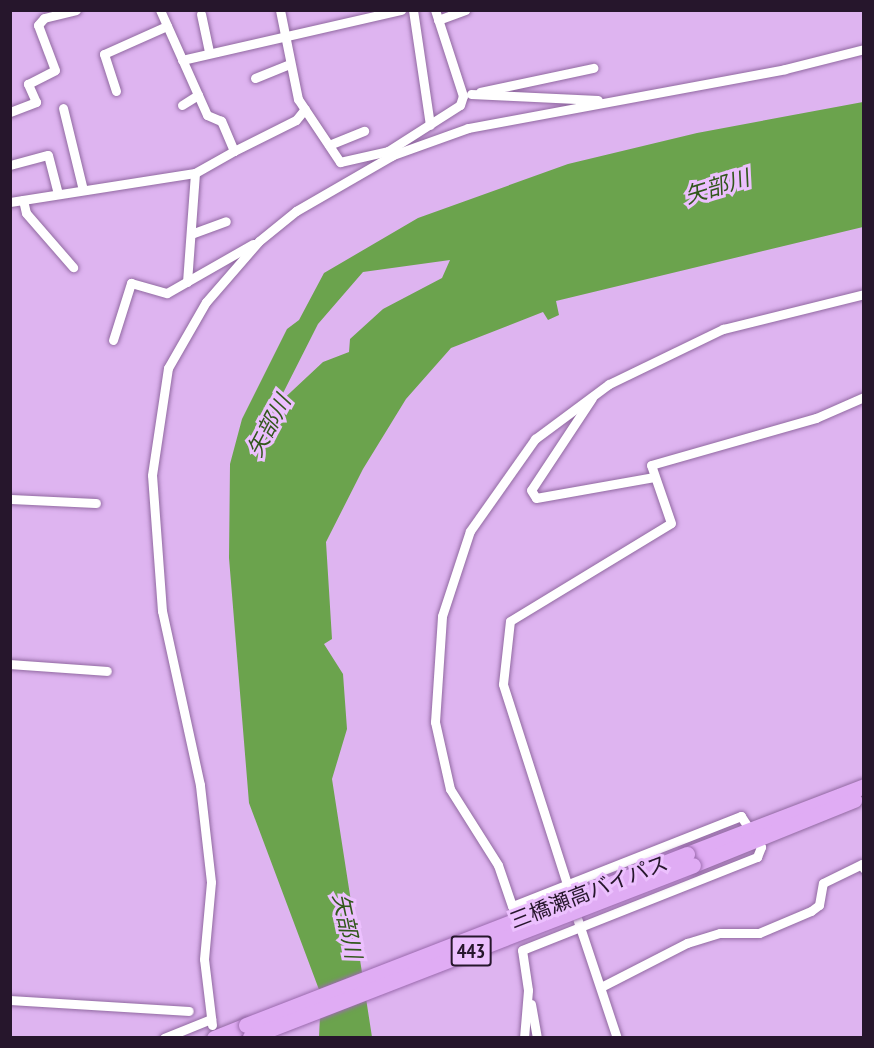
<!DOCTYPE html>
<html>
<head>
<meta charset="utf-8">
<style>
  body { margin:0 }
  #map { position:relative; width:874px; height:1048px; overflow:hidden; background:#deb4f0; font-family:"PT Sans Narrow","Noto Sans JP",sans-serif }
  div>[style] { position:absolute }
  .water>* { inset:0; background:#6ba34d }
  .roads { filter:drop-shadow(0 0 2px #9169a1) drop-shadow(0 0 2px #9169a1) }
  .minor>* { height:9px; margin:-4.5px; padding:0 4.5px; transform-origin:4.5px; border-radius:4.5px; background:#fff }
  .trunk>* { height:15px; margin:-7.5px; padding:0 7.5px; transform-origin:7.5px; border-radius:7.5px; background:#e0acf4 }
  .bridges { filter:drop-shadow(0 0 2px #9a6aad) drop-shadow(0 0 2px #9a6aad) }
  .trunk-bridge>* { height:15px; margin:-7.5px; padding:0 7.5px; transform-origin:7.5px; border-radius:7.5px; background:#e0acf4 }
  span { translate:-50% -50%; white-space:nowrap; text-align:center; line-height:1.15; -webkit-text-stroke:6px #ecc0fe; paint-order:stroke }
  .shield-label span { padding:2px 4px; background:#ecc0fe; border:2px solid; border-radius:4px; -webkit-text-stroke-width:0 }
  .shield-label { font-size:20px; color:#26162c; font-weight:700 }
  .street-label { font-size:21px; color:#26162c }
  .water-label { font-size:22px; color:#32571c; font-style:italic }
  .frame { position:absolute; inset:0; border:12px solid #26162c; pointer-events:none }
</style>
</head>
<body>
<div id="map">
  <div class="water">
    <div style="clip-path:polygon(evenodd,863px 102px,863px 227px,556px 301px,559px 315px,548px 320px,543px 312px,451px 348px,406px 399px,363px 469px,326px 542px,332px 639px,324px 644px,343px 674px,347px 729px,332px 779px,372px 1037px,319px 1037px,321px 995px,249px 803px,229px 558px,230px 464px,242px 419px,287px 329px,299px 320px,324px 273px,418px 218px,568px 164px,697px 133px,863px 102px,450px 260px,442px 278px,383px 309px,350px 339px,349px 352px,323px 362px,277px 405px,318px 324px,363px 272px,450px 260px)"></div>
  </div>
  <div class="roads">
    <div class="minor">
      <div style="left:280px;top:10px;width:91px;rotate:78.6deg"></div>
      <div style="left:298px;top:99px;width:76px;rotate:56.3deg"></div>
      <div style="left:340px;top:162px;width:49px;rotate:-12.9deg"></div>
      <div style="left:388px;top:151px;width:6px;rotate:59deg"></div>
      <div style="left:413px;top:10px;width:116px;rotate:81.6deg"></div>
      <div style="left:201px;top:14px;width:39px;rotate:78deg"></div>
      <div style="left:438px;top:20px;width:29px;rotate:-20deg"></div>
      <div style="left:182px;top:60px;width:225px;rotate:-12.9deg"></div>
      <div style="left:255px;top:78px;width:35px;rotate:-22deg"></div>
      <div style="left:116px;top:91px;width:39px;rotate:-108deg"></div>
      <div style="left:104px;top:54px;width:69px;rotate:-24deg"></div>
      <div style="left:480px;top:92px;width:116px;rotate:-12deg"></div>
      <div style="left:471px;top:94px;width:127px;rotate:2.7deg"></div>
      <div style="left:182px;top:105px;width:19px;rotate:-32deg"></div>
      <div style="left:63px;top:108px;width:84px;rotate:76.3deg"></div>
      <div style="left:10px;top:112px;width:28px;rotate:-21deg"></div>
      <div style="left:36px;top:102px;width:20px;rotate:-114deg"></div>
      <div style="left:28px;top:84px;width:30px;rotate:-27deg"></div>
      <div style="left:55px;top:70px;width:48px;rotate:-110.7deg"></div>
      <div style="left:38px;top:25px;width:9px;rotate:-49deg"></div>
      <div style="left:44px;top:18px;width:33px;rotate:-14deg"></div>
      <div style="left:329px;top:145px;width:38px;rotate:-22deg"></div>
      <div style="left:234px;top:151px;width:69px;rotate:-26.6deg"></div>
      <div style="left:296px;top:120px;width:14px;rotate:-51deg"></div>
      <div style="left:388px;top:151px;width:85px;rotate:-32.6deg"></div>
      <div style="left:460px;top:105px;width:9px;rotate:-72deg"></div>
      <div style="left:463px;top:96px;width:90px;rotate:-108deg"></div>
      <div style="left:10px;top:165px;width:39px;rotate:-15deg"></div>
      <div style="left:48px;top:155px;width:40px;rotate:75.6deg"></div>
      <div style="left:23px;top:200px;width:13px;rotate:77deg"></div>
      <div style="left:26px;top:213px;width:72px;rotate:49deg"></div>
      <div style="left:10px;top:202px;width:187px;rotate:-8.9deg"></div>
      <div style="left:195px;top:173px;width:45px;rotate:-29.4deg"></div>
      <div style="left:234px;top:151px;width:33px;rotate:-113deg"></div>
      <div style="left:221px;top:121px;width:15px;rotate:-157deg"></div>
      <div style="left:207px;top:115px;width:115px;rotate:-114.1deg"></div>
      <div style="left:191px;top:234px;width:37px;rotate:-20deg"></div>
      <div style="left:187px;top:282px;width:109px;rotate:-85.8deg"></div>
      <div style="left:113px;top:340px;width:60px;rotate:-72.5deg"></div>
      <div style="left:131px;top:283px;width:37px;rotate:16deg"></div>
      <div style="left:167px;top:293px;width:99px;rotate:-29.7deg"></div>
      <div style="left:592px;top:398px;width:110px;rotate:123.5deg"></div>
      <div style="left:531px;top:490px;width:9px;rotate:58deg"></div>
      <div style="left:536px;top:498px;width:120px;rotate:-10.1deg"></div>
      <div style="left:10px;top:499px;width:86px;rotate:2.7deg"></div>
      <div style="left:10px;top:664px;width:97px;rotate:4.1deg"></div>
      <div style="left:568px;top:887px;width:213px;rotate:-107.8deg"></div>
      <div style="left:503px;top:684px;width:63px;rotate:-83.7deg"></div>
      <div style="left:510px;top:621px;width:188px;rotate:-31.3deg"></div>
      <div style="left:671px;top:523px;width:61px;rotate:-109deg"></div>
      <div style="left:651px;top:465px;width:172px;rotate:-15.9deg"></div>
      <div style="left:816px;top:418px;width:52px;rotate:-23.6deg"></div>
      <div style="left:573px;top:906px;width:139px;rotate:71.6deg"></div>
      <div style="left:601px;top:987px;width:97px;rotate:-27.1deg"></div>
      <div style="left:687px;top:943px;width:34px;rotate:-17deg"></div>
      <div style="left:720px;top:933px;width:39px"></div>
      <div style="left:759px;top:933px;width:56px;rotate:-22.9deg"></div>
      <div style="left:811px;top:911px;width:10px;rotate:-37deg"></div>
      <div style="left:819px;top:905px;width:22px;rotate:-80deg"></div>
      <div style="left:823px;top:883px;width:43px;rotate:-26deg"></div>
      <div style="left:862px;top:864px;width:5px;rotate:68deg"></div>
      <div style="left:10px;top:1000px;width:179px;rotate:3.5deg"></div>
      <div style="left:531px;top:1004px;width:35px;rotate:80deg"></div>
      <div style="left:212px;top:1025px;width:66px;rotate:-96.9deg"></div>
      <div style="left:204px;top:959px;width:77px;rotate:-84.8deg"></div>
      <div style="left:211px;top:882px;width:98px;rotate:-96.5deg"></div>
      <div style="left:200px;top:785px;width:178px;rotate:-102.3deg"></div>
      <div style="left:162px;top:611px;width:136px;rotate:-94.2deg"></div>
      <div style="left:152px;top:475px;width:108px;rotate:-81.5deg"></div>
      <div style="left:168px;top:368px;width:76px;rotate:-60.1deg"></div>
      <div style="left:206px;top:302px;width:81px;rotate:-49deg"></div>
      <div style="left:259px;top:241px;width:48px;rotate:-39deg"></div>
      <div style="left:296px;top:211px;width:112px;rotate:-30deg"></div>
      <div style="left:393px;top:155px;width:80px;rotate:-19.8deg"></div>
      <div style="left:468px;top:128px;width:322px;rotate:-10.5deg"></div>
      <div style="left:785px;top:69px;width:81px;rotate:-14.2deg"></div>
      <div style="left:164px;top:1038px;width:51px;rotate:-22deg"></div>
      <div style="left:524px;top:1038px;width:48px;rotate:-85.2deg"></div>
      <div style="left:528px;top:990px;width:40px;rotate:-98.5deg"></div>
      <div style="left:522px;top:950px;width:253px;rotate:-21.6deg"></div>
      <div style="left:757px;top:857px;width:11px;rotate:-68deg"></div>
      <div style="left:761px;top:847px;width:37px;rotate:-123deg"></div>
      <div style="left:741px;top:816px;width:246px;rotate:158.5deg"></div>
      <div style="left:512px;top:906px;width:43px;rotate:-108.9deg"></div>
      <div style="left:498px;top:865px;width:90px;rotate:-122.3deg"></div>
      <div style="left:450px;top:789px;width:69px;rotate:-102.6deg"></div>
      <div style="left:435px;top:722px;width:106px;rotate:-86.2deg"></div>
      <div style="left:442px;top:616px;width:89px;rotate:-71.8deg"></div>
      <div style="left:470px;top:531px;width:113px;rotate:-54.8deg"></div>
      <div style="left:535px;top:439px;width:92px;rotate:-36.6deg"></div>
      <div style="left:609px;top:384px;width:127px;rotate:-25.8deg"></div>
      <div style="left:723px;top:329px;width:145px;rotate:-13.9deg"></div>
    </div>
    <div class="trunk">
      <div style="left:687px;top:854px;width:190px;rotate:-21deg"></div>
      <div style="left:693px;top:865px;width:174px;rotate:-22deg"></div>
      <div style="left:214px;top:1038px;width:35px;rotate:-22deg"></div>
    </div>
  </div>
  <div class="bridges">
    <div class="trunk-bridge">
      <div style="left:246px;top:1025px;width:473px;rotate:-21.2deg"></div>
      <div style="left:250px;top:1037px;width:475px;rotate:-21.2deg"></div>
    </div>
  </div>
  <div class="shield-label">
    <span style="left:471px;top:951px">443</span>
  </div>
  <div class="street-label">
    <span style="left:589px;top:892px;rotate:-21deg">三橋瀬高バイパス</span>
  </div>
  <div class="water-label">
    <span style="left:717px;top:187px;rotate:-17deg">矢部川</span>
    <span style="left:269px;top:426px;rotate:-62deg">矢部川</span>
    <span style="left:347px;top:926px;rotate:78deg">矢部川</span>
  </div>
  <div class="frame"></div>
</div>
</body>
</html>
